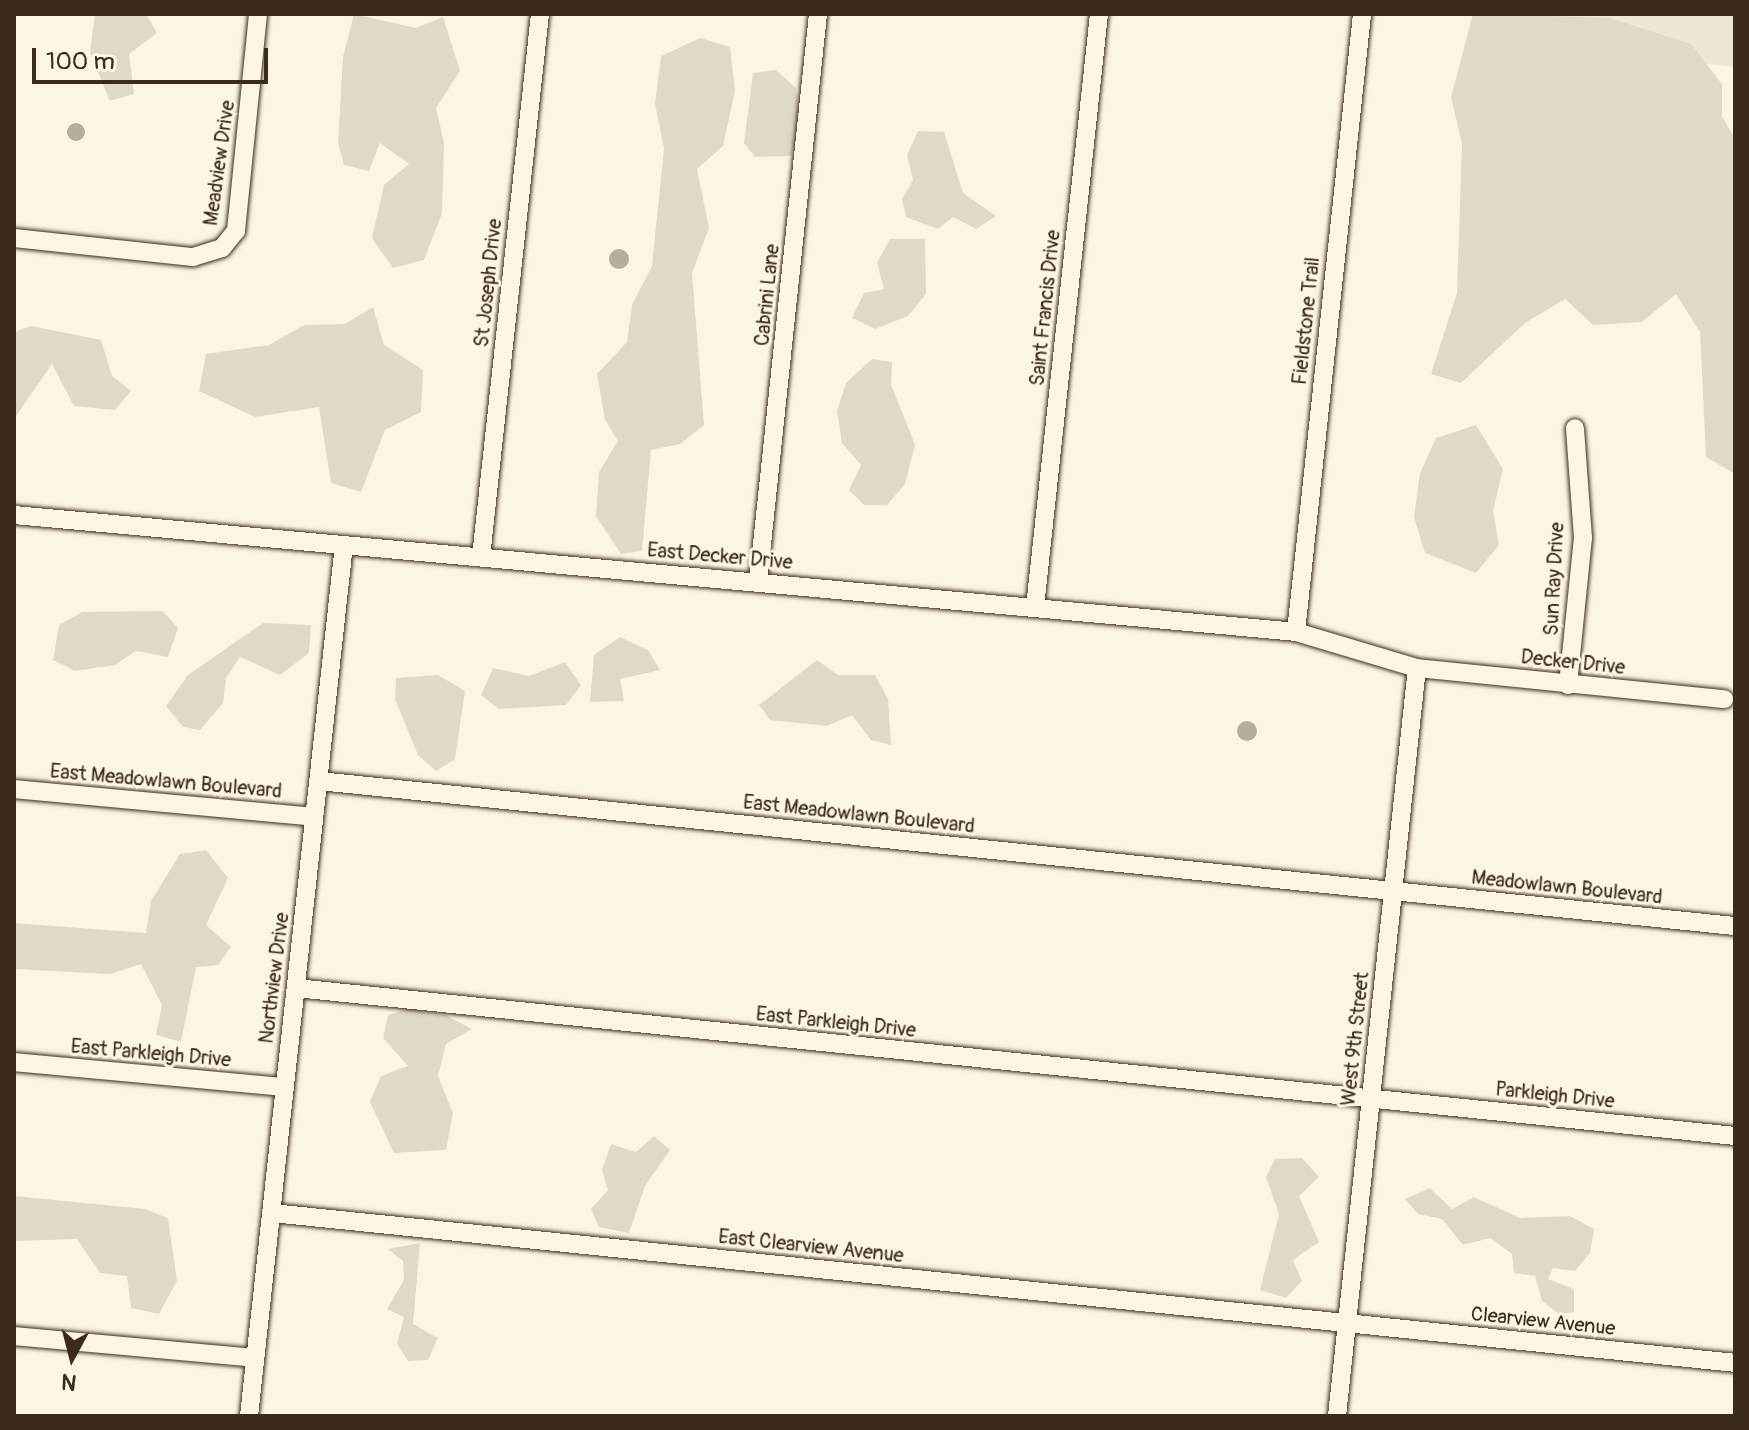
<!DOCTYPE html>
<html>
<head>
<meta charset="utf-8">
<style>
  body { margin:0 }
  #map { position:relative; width:1749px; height:1430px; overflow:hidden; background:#fcf5e5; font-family:Pangolin,sans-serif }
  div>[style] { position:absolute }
  .built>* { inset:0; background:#eee6d6 }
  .green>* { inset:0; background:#e0d8c8 }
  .water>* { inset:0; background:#b7ad9e }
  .round { border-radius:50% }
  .roads { filter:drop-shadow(0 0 2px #3b2a1e) drop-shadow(0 0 2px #3b2a1e) }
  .minor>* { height:18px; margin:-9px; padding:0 9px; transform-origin:9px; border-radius:9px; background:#fcf5e5 }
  span { translate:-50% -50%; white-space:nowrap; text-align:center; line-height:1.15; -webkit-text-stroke:6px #fcf5e5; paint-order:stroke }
  .street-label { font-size:20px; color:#3b2a1e }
  .frame { position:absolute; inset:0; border:16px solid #3b2a1e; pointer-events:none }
  .north { position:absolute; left:32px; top:1318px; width:80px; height:80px; -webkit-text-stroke:6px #fcf5e5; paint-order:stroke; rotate:187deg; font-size:22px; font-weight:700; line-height:32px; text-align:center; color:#3b2a1e }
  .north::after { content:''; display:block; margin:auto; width:28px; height:36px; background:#3b2a1e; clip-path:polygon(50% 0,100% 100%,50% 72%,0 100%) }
  .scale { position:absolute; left:32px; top:48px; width:236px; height:36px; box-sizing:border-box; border:4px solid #3b2a1e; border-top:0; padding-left:10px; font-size:24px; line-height:28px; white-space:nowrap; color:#3b2a1e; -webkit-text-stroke:6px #fcf5e5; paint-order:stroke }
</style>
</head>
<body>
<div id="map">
  <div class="built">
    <div style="clip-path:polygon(1501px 14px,1735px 14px,1735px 67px,1499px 41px)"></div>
  </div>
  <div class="green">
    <div style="clip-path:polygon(95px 14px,146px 14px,157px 33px,129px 54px,134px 94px,110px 101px,90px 53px)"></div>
    <div style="clip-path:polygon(354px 14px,416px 28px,443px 17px,460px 71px,436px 108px,444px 143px,442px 213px,424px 260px,393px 268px,372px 238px,384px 185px,409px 164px,380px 143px,369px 171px,344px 165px,338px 143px,343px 57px)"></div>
    <div style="clip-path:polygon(1473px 14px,1610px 18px,1691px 44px,1722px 84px,1722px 116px,1735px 139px,1735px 474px,1706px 457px,1700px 332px,1676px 294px,1642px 322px,1593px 325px,1565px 299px,1525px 323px,1461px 383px,1431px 374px,1457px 293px,1462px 144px,1451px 97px)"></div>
    <div style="clip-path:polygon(700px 38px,730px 47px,735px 91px,723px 146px,697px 169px,709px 228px,692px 273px,704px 425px,680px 444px,651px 450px,642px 551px,621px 554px,596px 516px,599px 472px,618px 441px,605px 420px,597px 374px,627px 342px,632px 305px,652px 266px,664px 149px,655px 104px,661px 56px)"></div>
    <div style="clip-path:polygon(776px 70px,796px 88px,800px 126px,791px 156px,755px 157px,744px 143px,753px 73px)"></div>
    <div style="clip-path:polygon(918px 131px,944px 132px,963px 193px,996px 216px,976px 229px,953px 217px,938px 229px,906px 217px,902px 199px,913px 180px,907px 155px)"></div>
    <div style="clip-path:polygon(890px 239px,925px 239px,926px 294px,908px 316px,875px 329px,852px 318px,864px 293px,884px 289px,877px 263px)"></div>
    <div style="clip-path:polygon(373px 307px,384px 345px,423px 370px,421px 412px,385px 430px,361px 492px,331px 483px,319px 407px,255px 417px,199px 391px,206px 354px,269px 345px,304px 325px,345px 324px)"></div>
    <div style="clip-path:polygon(31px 326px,101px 340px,112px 376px,131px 391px,115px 410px,74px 406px,52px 364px,14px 419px,14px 332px)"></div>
    <div style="clip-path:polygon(872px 359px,892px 362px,891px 384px,915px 445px,905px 484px,887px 505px,864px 505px,849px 490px,861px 465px,842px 443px,837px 411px,846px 383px)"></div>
    <div style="clip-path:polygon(1476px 425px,1503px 469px,1493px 511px,1499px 545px,1476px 573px,1425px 553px,1414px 517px,1420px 473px,1436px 438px)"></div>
    <div style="clip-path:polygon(163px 611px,178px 628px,168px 657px,136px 651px,115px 665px,75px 671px,53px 660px,59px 625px,82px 612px)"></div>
    <div style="clip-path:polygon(263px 623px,311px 625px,309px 653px,280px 675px,240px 657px,226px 678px,223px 703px,200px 730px,183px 727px,166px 706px,188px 675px)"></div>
    <div style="clip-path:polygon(620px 637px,648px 650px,660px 670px,620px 679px,624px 701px,590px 702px,594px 655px)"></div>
    <div style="clip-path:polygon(817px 660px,838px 675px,875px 675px,888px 699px,891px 745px,871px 740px,852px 715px,827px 726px,770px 720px,759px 705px)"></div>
    <div style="clip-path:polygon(565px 662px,581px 685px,566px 705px,499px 709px,481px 695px,493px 668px,529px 676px)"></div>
    <div style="clip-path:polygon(438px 675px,465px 691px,455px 759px,436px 771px,418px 755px,395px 699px,396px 678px)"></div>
    <div style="clip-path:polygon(206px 850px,228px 878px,206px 925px,231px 947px,218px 965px,196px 967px,181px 1042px,156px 1035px,162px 1005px,141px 964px,110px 974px,14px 969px,14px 923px,146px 933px,151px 901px,180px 854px)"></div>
    <div style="clip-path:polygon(409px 1009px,445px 1015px,472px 1029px,446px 1044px,438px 1076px,453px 1113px,446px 1150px,394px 1153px,370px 1102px,381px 1076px,408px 1066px,383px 1038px,388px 1015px)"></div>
    <div style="clip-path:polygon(654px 1136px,670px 1150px,645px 1186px,629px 1233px,599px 1227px,591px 1209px,608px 1190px,602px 1170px,611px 1144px,636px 1152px)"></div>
    <div style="clip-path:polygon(1302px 1158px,1319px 1177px,1299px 1196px,1319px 1242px,1293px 1260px,1302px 1281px,1286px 1298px,1260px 1290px,1279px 1214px,1266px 1177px,1275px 1159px)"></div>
    <div style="clip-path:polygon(1430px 1188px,1452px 1209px,1474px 1197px,1520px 1218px,1570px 1216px,1594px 1229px,1590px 1253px,1575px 1271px,1553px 1268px,1548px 1279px,1574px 1289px,1574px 1312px,1559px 1314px,1542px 1301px,1535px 1276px,1514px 1273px,1512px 1254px,1490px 1238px,1463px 1245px,1442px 1219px,1418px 1214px,1405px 1199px)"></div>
    <div style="clip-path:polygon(14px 1196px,145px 1209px,168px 1218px,177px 1281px,159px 1314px,131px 1308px,127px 1276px,100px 1273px,77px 1239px,14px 1241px)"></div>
    <div style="clip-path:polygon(420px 1243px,413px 1324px,438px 1338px,428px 1360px,408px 1361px,397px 1344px,404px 1317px,387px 1309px,404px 1280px,403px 1261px,388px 1249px)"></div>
  </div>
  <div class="water">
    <div class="round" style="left:67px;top:123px;width:18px;height:18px"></div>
    <div class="round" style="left:609px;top:249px;width:20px;height:20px"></div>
    <div class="round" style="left:1237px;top:721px;width:20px;height:20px"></div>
  </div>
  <div class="roads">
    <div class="minor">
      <div style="left:14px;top:238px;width:180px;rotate:6.1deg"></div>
      <div style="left:193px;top:257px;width:30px;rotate:-17deg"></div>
      <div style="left:222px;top:248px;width:22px;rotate:-51deg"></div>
      <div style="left:236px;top:231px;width:218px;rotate:-84.2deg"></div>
      <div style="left:14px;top:515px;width:1287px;rotate:5.21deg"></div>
      <div style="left:1296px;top:632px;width:126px;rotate:16.6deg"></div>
      <div style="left:1417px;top:668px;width:309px;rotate:5.8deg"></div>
      <div style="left:481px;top:557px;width:546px;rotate:-83.8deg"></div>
      <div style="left:758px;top:582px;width:571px;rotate:-83.97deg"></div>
      <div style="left:1035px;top:607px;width:596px;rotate:-83.84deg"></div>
      <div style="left:1296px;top:632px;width:622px;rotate:-83.9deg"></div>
      <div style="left:1568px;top:685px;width:148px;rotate:-84.2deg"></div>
      <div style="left:1583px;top:538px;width:110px;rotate:-94.2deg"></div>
      <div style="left:319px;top:781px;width:1423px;rotate:5.85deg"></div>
      <div style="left:14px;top:789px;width:301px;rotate:5.3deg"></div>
      <div style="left:296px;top:988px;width:1447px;rotate:5.87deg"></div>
      <div style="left:14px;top:1062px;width:271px;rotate:5.3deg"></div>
      <div style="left:272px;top:1213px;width:1471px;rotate:5.85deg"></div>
      <div style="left:14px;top:1336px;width:241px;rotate:5.2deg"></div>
      <div style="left:249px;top:1416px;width:876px;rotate:-83.78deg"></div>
      <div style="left:1337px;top:1416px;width:752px;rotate:-83.9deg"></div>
    </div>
  </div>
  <div class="street-label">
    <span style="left:219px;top:163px;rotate:-82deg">Meadview Drive</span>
    <span style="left:488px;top:283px;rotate:-84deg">St Joseph Drive</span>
    <span style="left:767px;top:295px;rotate:-84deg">Cabrini Lane</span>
    <span style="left:1045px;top:308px;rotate:-84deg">Saint Francis Drive</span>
    <span style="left:1306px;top:321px;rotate:-84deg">Fieldstone Trail</span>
    <span style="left:720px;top:556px;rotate:5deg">East Decker Drive</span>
    <span style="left:1554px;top:579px;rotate:-87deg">Sun Ray Drive</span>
    <span style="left:1573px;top:662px;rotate:6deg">Decker Drive</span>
    <span style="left:166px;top:781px;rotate:5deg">East Meadowlawn Boulevard</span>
    <span style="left:859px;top:814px;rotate:6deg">East Meadowlawn Boulevard</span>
    <span style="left:1567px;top:887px;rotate:6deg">Meadowlawn Boulevard</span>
    <span style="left:274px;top:978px;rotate:-83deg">Northview Drive</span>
    <span style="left:836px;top:1022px;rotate:6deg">East Parkleigh Drive</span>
    <span style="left:1355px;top:1039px;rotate:-84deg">West 9th Street</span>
    <span style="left:151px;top:1053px;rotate:5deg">East Parkleigh Drive</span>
    <span style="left:1555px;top:1095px;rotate:6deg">Parkleigh Drive</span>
    <span style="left:811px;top:1246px;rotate:6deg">East Clearview Avenue</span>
    <span style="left:1543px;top:1321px;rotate:6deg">Clearview Avenue</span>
  </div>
  <div class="frame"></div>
  <div class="north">N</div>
  <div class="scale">100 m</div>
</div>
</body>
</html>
